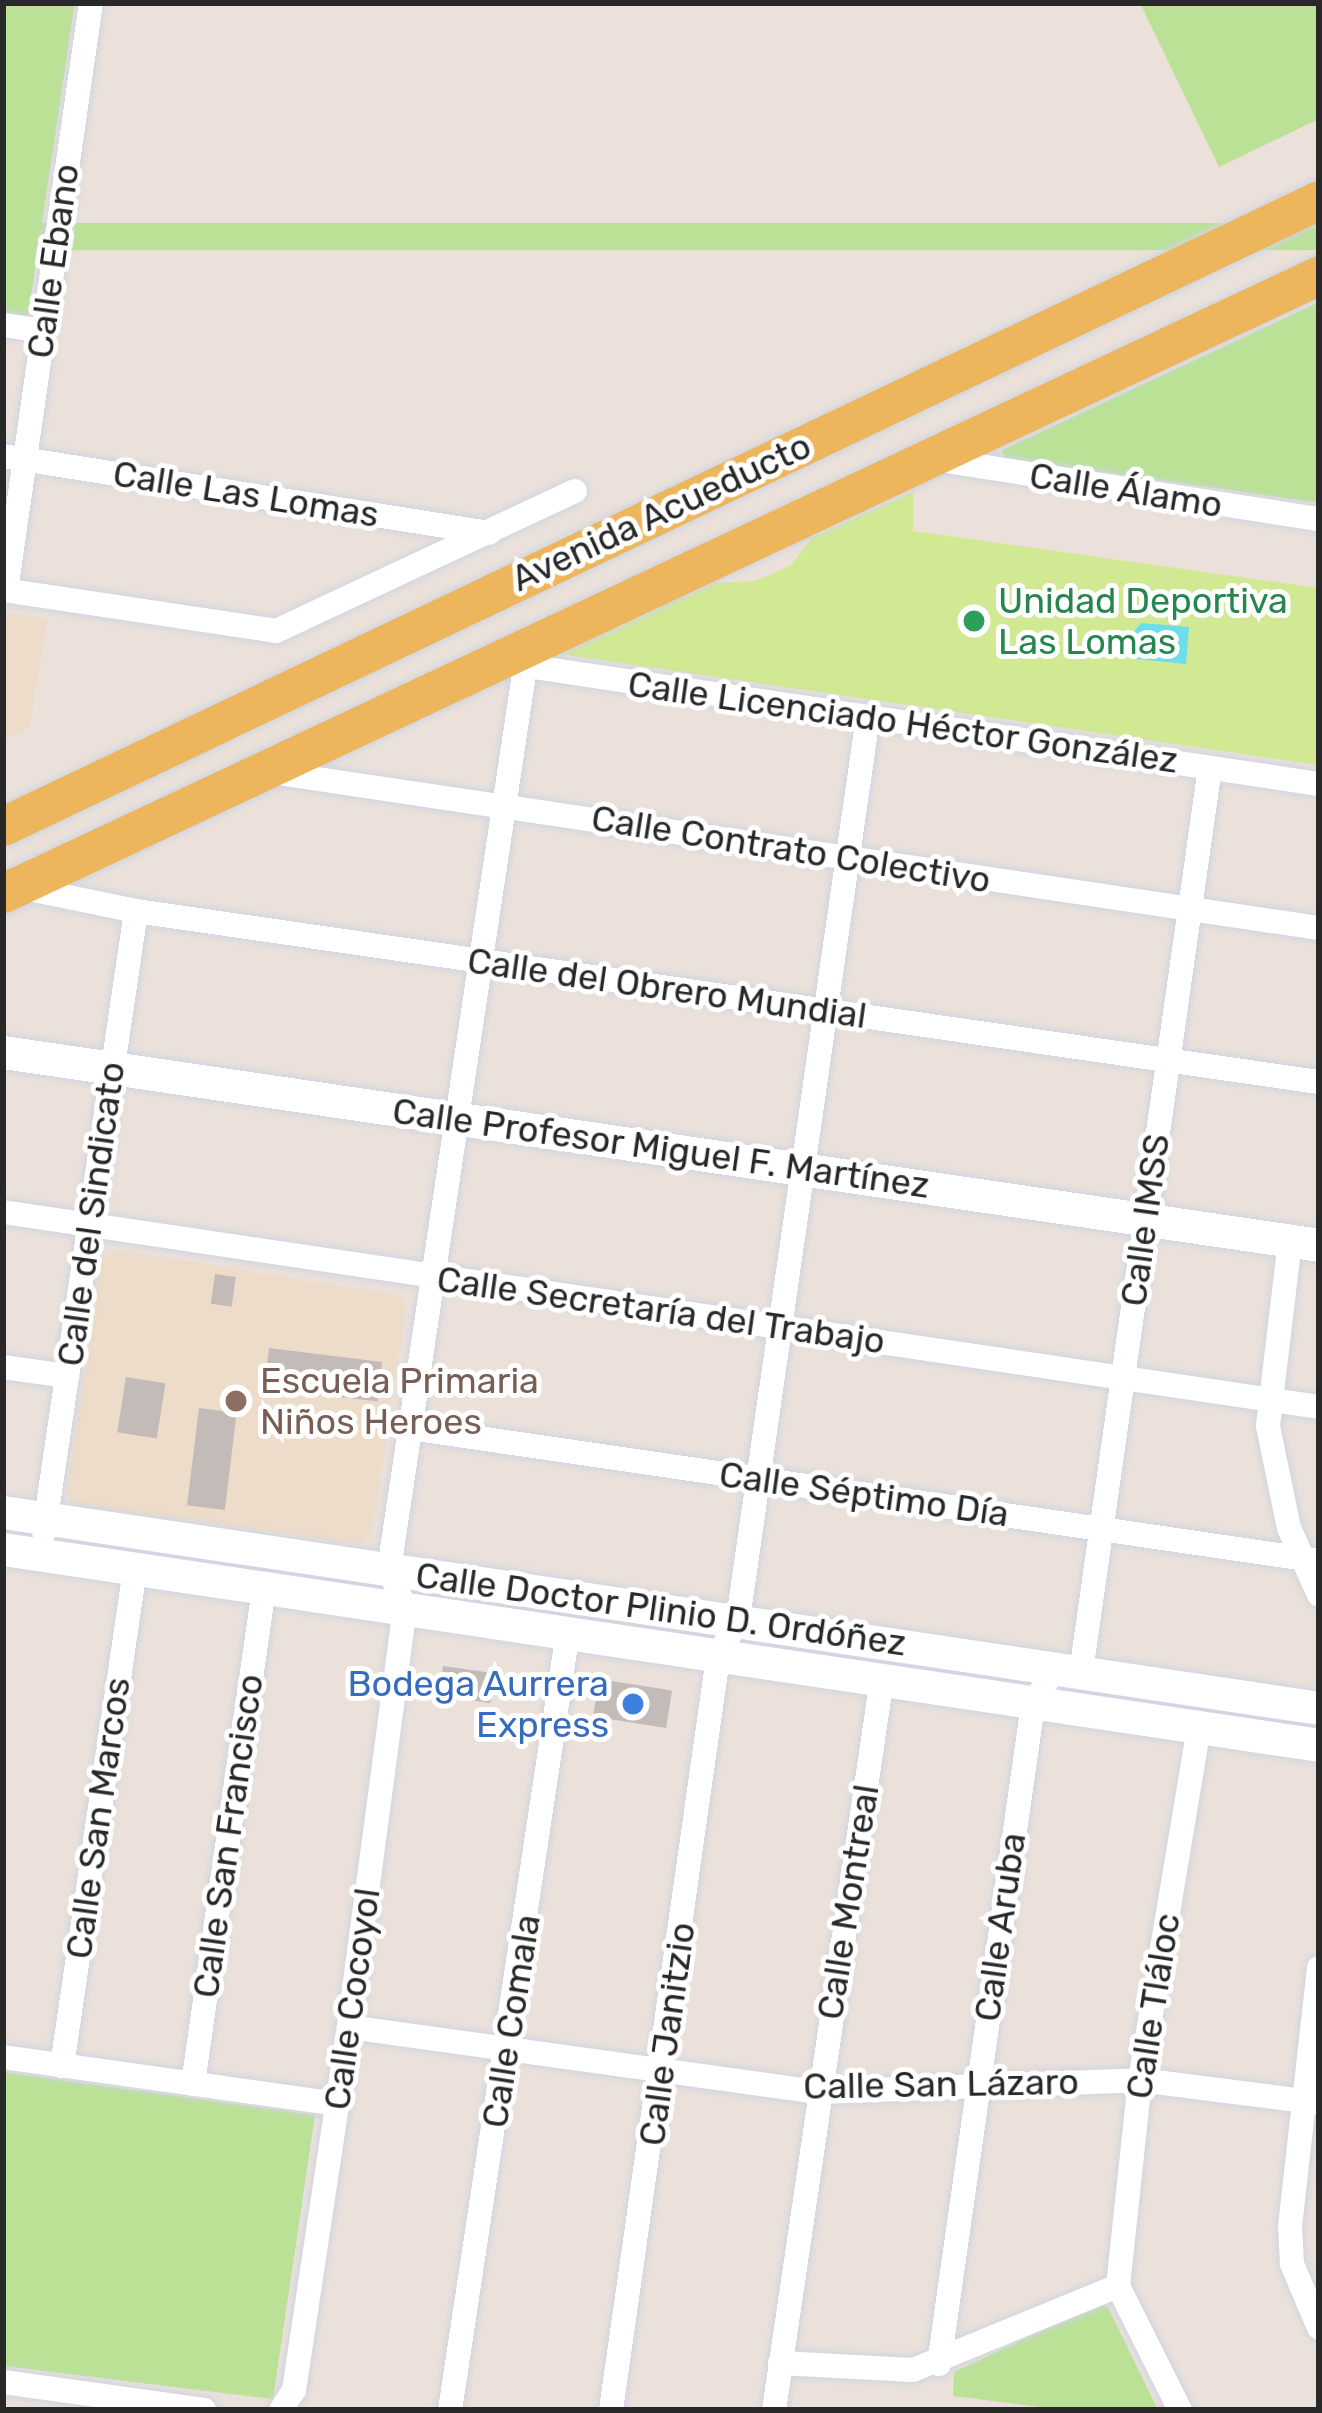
<!DOCTYPE html>
<html>
<head>
<meta charset="utf-8">
<style>
  body { margin:0 }
  #map { position:relative; width:1322px; height:2413px; overflow:hidden; background:#ebe1da; font-family:Rubik,sans-serif }
  div>[style] { position:absolute }
  .education>* { inset:0; background:#eddcc9 }
  .green>* { inset:0; background:#bbe197; transform-origin:0 0 }
  .pitch>* { inset:0; background:#d1e992 }
  .water>* { inset:0; background:#6dddec }
  .building>* { inset:0; background:#c3bbb7; transform-origin:0 0 }
  .roads { filter:drop-shadow(0 0 3px #cfd5e1) drop-shadow(0 0 3px #cfd5e1) }
  .street>* { height:24px; margin:-12px; padding:0 12px; transform-origin:12px; border-radius:12px; background:#fff }
  .secondary>* { height:33px; margin:-16.5px; padding:0 16.5px; transform-origin:16.5px; border-radius:16.5px; background:#fff }
  .primary>* { height:39px; margin:-19.5px; padding:0 19.5px; transform-origin:19.5px; border-radius:19.5px; background:#eeb65c }
  .dots>* { width:33px; height:33px; translate:-50% -50%; box-sizing:border-box; border:6px solid #fff; border-radius:50% }
  span { translate:-50% -50%; white-space:nowrap; text-align:center; line-height:1.15; -webkit-text-stroke:10px #fff; paint-order:stroke }
  .street-label { font-size:36px; color:#282828 }
  .leisure-label { font-size:36px; color:#27864d }
  .left { translate:0 -50%; text-align:left }
  .education-label { font-size:36px; color:#785e54 }
  .shop-label { font-size:36px; color:#366cbe }
  .right { translate:-100% -50%; text-align:right }
  .frame { position:absolute; inset:0; border:6px solid #282828; pointer-events:none }
</style>
</head>
<body>
<div id="map">
  <div class="education">
    <div style="clip-path:polygon(3px 613px,48px 619px,29px 728px,3px 739px)"></div>
    <div style="clip-path:polygon(115px 1250px,399px 1295px,406px 1307px,371px 1538px,360px 1544px,74px 1505px,66px 1494px,102px 1259px)"></div>
  </div>
  <div class="green">
    <div style="clip-path:polygon(3px 3px,75px 3px,28px 317px,3px 314px)"></div>
    <div style="clip-path:polygon(1140px 3px,1319px 3px,1319px 119px,1219px 167px)"></div>
    <div style="left:1319px;top:223px;width:27px;height:1455px;rotate:90deg"></div>
    <div style="clip-path:polygon(1319px 302px,1319px 503px,1003px 458px,1002px 450px)"></div>
    <div style="clip-path:polygon(3px 2072px,315px 2115px,273px 2399px,3px 2366px)"></div>
    <div style="clip-path:polygon(1097px 2304px,1108px 2307px,1158px 2410px,1062px 2410px,953px 2396px,954px 2372px)"></div>
  </div>
  <div class="pitch">
    <div style="clip-path:polygon(913px 492px,913px 531px,1319px 588px,1319px 765px,559px 654px,712px 583px,755px 581px,790px 566px,813px 537px)"></div>
  </div>
  <div class="water">
    <div style="clip-path:polygon(1141px 623px,1189px 627px,1186px 664px,1137px 659px,1127px 640px)"></div>
  </div>
  <div class="building">
    <div style="left:215px;top:1274px;width:21px;height:30px;rotate:8deg"></div>
    <div style="left:269px;top:1348px;width:114px;height:40px;rotate:7deg"></div>
    <div style="left:126px;top:1377px;width:40px;height:56px;rotate:9deg"></div>
    <div style="left:199px;top:1408px;width:38px;height:98px;rotate:7deg"></div>
    <div style="left:443px;top:1666px;width:52px;height:30px;rotate:8deg"></div>
    <div style="left:599px;top:1679px;width:74px;height:38px;rotate:9deg"></div>
  </div>
  <div class="roads">
    <div class="street">
      <div style="left:3px;top:325px;width:40px;rotate:8.5deg"></div>
      <div style="left:3px;top:456px;width:492px;rotate:9deg"></div>
      <div style="left:934px;top:459px;width:390px;rotate:8.9deg"></div>
      <div style="left:3px;top:590px;width:276px;rotate:8.5deg"></div>
      <div style="left:276px;top:631px;width:330px;rotate:-25.1deg"></div>
      <div style="left:6px;top:590px;width:593px;rotate:-81.76deg"></div>
      <div style="left:513px;top:664px;width:815px;rotate:8.47deg"></div>
      <div style="left:271px;top:772px;width:1060px;rotate:8.47deg"></div>
      <div style="left:19px;top:887px;width:119px;rotate:11.6deg"></div>
      <div style="left:136px;top:911px;width:1195px;rotate:8.23deg"></div>
      <div style="left:3px;top:1212px;width:1330px;rotate:8.43deg"></div>
      <div style="left:1290px;top:1241px;width:186px;rotate:96.8deg"></div>
      <div style="left:1268px;top:1426px;width:104px;rotate:78.4deg"></div>
      <div style="left:1289px;top:1528px;width:73px;rotate:65.9deg"></div>
      <div style="left:3px;top:1367px;width:65px;rotate:8deg"></div>
      <div style="left:410px;top:1428px;width:919px;rotate:8.32deg"></div>
      <div style="left:44px;top:1532px;width:628px;rotate:-81.57deg"></div>
      <div style="left:1081px;top:1672px;width:913px;rotate:-81.88deg"></div>
      <div style="left:1319px;top:1968px;width:260px;rotate:96.4deg"></div>
      <div style="left:1290px;top:2226px;width:38px;rotate:87deg"></div>
      <div style="left:1292px;top:2264px;width:69px;rotate:67.1deg"></div>
      <div style="left:349px;top:2027px;width:473px;rotate:7.9deg"></div>
      <div style="left:818px;top:2092px;width:322px;rotate:-2.1deg"></div>
      <div style="left:1140px;top:2080px;width:180px;rotate:7.3deg"></div>
      <div style="left:3px;top:2057px;width:338px;rotate:8deg"></div>
      <div style="left:62px;top:2066px;width:502px;rotate:-81.64deg"></div>
      <div style="left:193px;top:2084px;width:501px;rotate:-81.85deg"></div>
      <div style="left:780px;top:2363px;width:133px;rotate:3deg"></div>
      <div style="left:913px;top:2370px;width:222px;rotate:-22.3deg"></div>
      <div style="left:939px;top:2364px;width:667px;rotate:-81.89deg"></div>
      <div style="left:1033px;top:1704px;width:42px;rotate:-58.6deg"></div>
      <div style="left:3px;top:2382px;width:203px;rotate:7.9deg"></div>
      <div style="left:281px;top:2410px;width:24px;rotate:-57deg"></div>
      <div style="left:294px;top:2390px;width:367px;rotate:-81.4deg"></div>
      <div style="left:349px;top:2027px;width:423px;rotate:-82.4deg"></div>
      <div style="left:405px;top:1608px;width:42px;rotate:-112.3deg"></div>
      <div style="left:389px;top:1569px;width:939px;rotate:-81.42deg"></div>
      <div style="left:450px;top:2410px;width:787px;rotate:-81.38deg"></div>
      <div style="left:611px;top:2410px;width:761px;rotate:-81.91deg"></div>
      <div style="left:718px;top:1657px;width:43px;rotate:-62.2deg"></div>
      <div style="left:738px;top:1619px;width:911px;rotate:-81.8deg"></div>
      <div style="left:774px;top:2410px;width:739px;rotate:-81.6deg"></div>
      <div style="left:1180px;top:2410px;width:139px;rotate:-116.6deg"></div>
      <div style="left:1118px;top:2286px;width:207px;rotate:-83.9deg"></div>
      <div style="left:1140px;top:2080px;width:358px;rotate:-80.5deg"></div>
    </div>
    <div class="secondary">
      <div style="left:3px;top:1052px;width:1330px;rotate:8.34deg"></div>
      <div style="left:3px;top:1512px;width:1331px;rotate:8.47deg"></div>
      <div style="left:3px;top:1549px;width:1331px;rotate:8.47deg"></div>
    </div>
    <div class="primary">
      <div style="left:3px;top:826px;width:1457px;rotate:-25.44deg"></div>
      <div style="left:3px;top:893px;width:1454px;rotate:-25.15deg"></div>
    </div>
  </div>
  <div class="dots">
    <div style="left:974px;top:621px;background:#2e9e5b"></div>
    <div style="left:236px;top:1401px;background:#8d6e63"></div>
    <div style="left:633px;top:1704px;background:#3f7fe0"></div>
  </div>
  <div class="street-label">
    <span style="left:53px;top:261px;rotate:-82deg">Calle Ebano</span>
    <span style="left:1126px;top:490px;rotate:9deg">Calle Álamo</span>
    <span style="left:246px;top:494px;rotate:9deg">Calle Las Lomas</span>
    <span style="left:661px;top:512px;rotate:-25deg">Avenida Acueducto</span>
    <span style="left:903px;top:722px;rotate:8deg">Calle Licenciado Héctor González</span>
    <span style="left:791px;top:849px;rotate:9deg">Calle Contrato Colectivo</span>
    <span style="left:667px;top:988px;rotate:8deg">Calle del Obrero Mundial</span>
    <span style="left:661px;top:1148px;rotate:8deg">Calle Profesor Miguel F. Martínez</span>
    <span style="left:91px;top:1214px;rotate:-82deg">Calle del Sindicato</span>
    <span style="left:1145px;top:1220px;rotate:-82deg">Calle IMSS</span>
    <span style="left:661px;top:1310px;rotate:8deg">Calle Secretaría del Trabajo</span>
    <span style="left:864px;top:1494px;rotate:8deg">Calle Séptimo Día</span>
    <span style="left:661px;top:1609px;rotate:8deg">Calle Doctor Plinio D. Ordóñez</span>
    <span style="left:98px;top:1818px;rotate:-82deg">Calle San Marcos</span>
    <span style="left:228px;top:1836px;rotate:-82deg">Calle San Francisco</span>
    <span style="left:848px;top:1902px;rotate:-81deg">Calle Montreal</span>
    <span style="left:1000px;top:1927px;rotate:-82deg">Calle Aruba</span>
    <span style="left:352px;top:1999px;rotate:-82deg">Calle Cocoyol</span>
    <span style="left:1153px;top:2006px;rotate:-81deg">Calle Tláloc</span>
    <span style="left:511px;top:2021px;rotate:-81deg">Calle Comala</span>
    <span style="left:667px;top:2034px;rotate:-82deg">Calle Janitzio</span>
    <span style="left:941px;top:2084px;rotate:-1deg">Calle San Lázaro</span>
  </div>
  <div class="leisure-label">
    <span class="left" style="left:998px;top:621px">Unidad Deportiva<br>Las Lomas</span>
  </div>
  <div class="education-label">
    <span class="left" style="left:260px;top:1401px">Escuela Primaria<br>Niños Heroes</span>
  </div>
  <div class="shop-label">
    <span class="right" style="left:609px;top:1704px">Bodega Aurrera<br>Express</span>
  </div>
  <div class="frame"></div>
</div>
</body>
</html>
